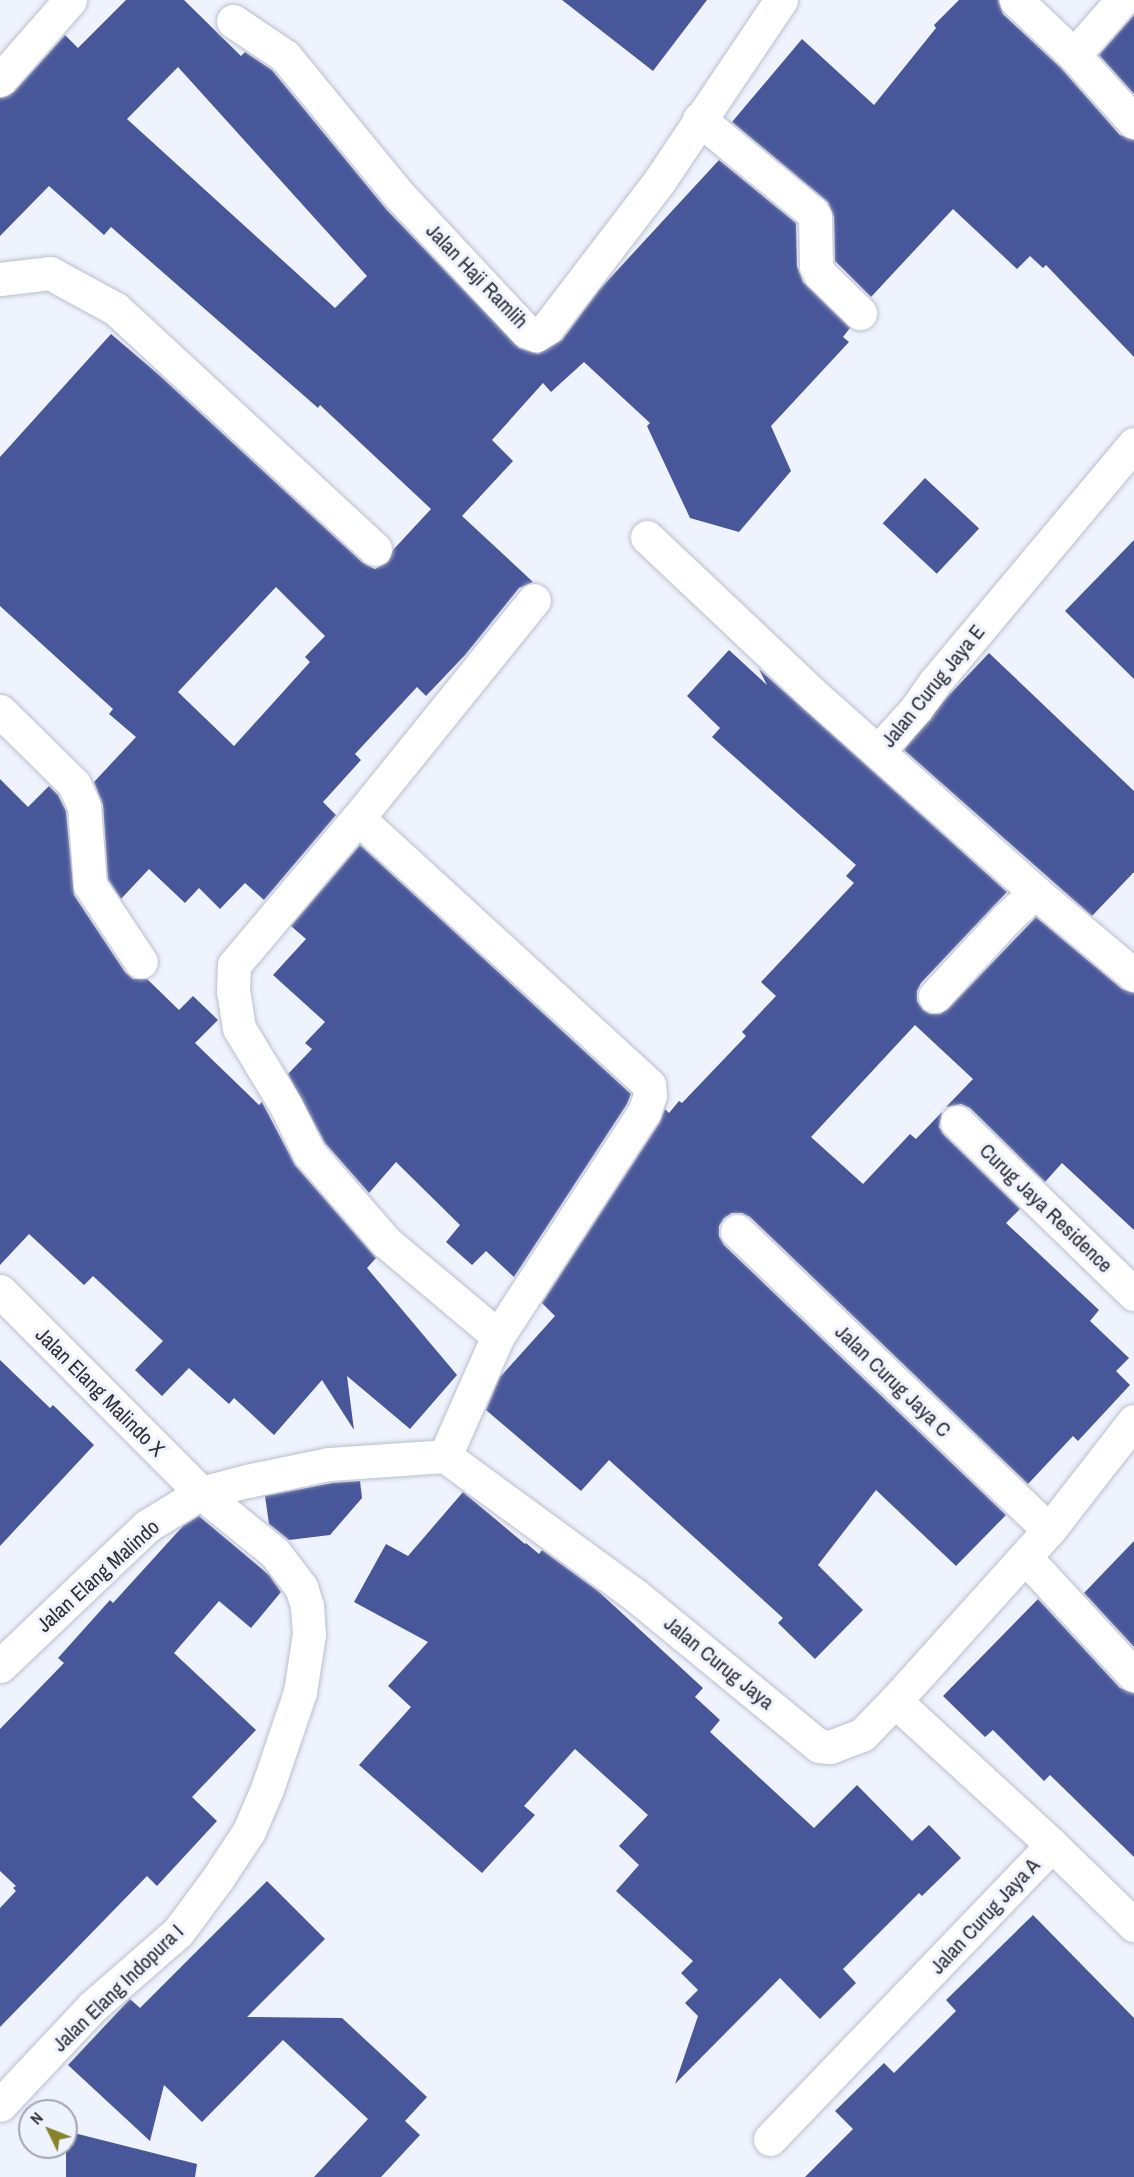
<!DOCTYPE html>
<html>
<head>
<meta charset="utf-8">
<style>
  body { margin:0 }
  #map { position:relative; width:1134px; height:2177px; overflow:hidden; background:#eff3fe; font-family:"Archivo Narrow",sans-serif }
  div>[style] { position:absolute }
  .building>* { inset:0; background:#48579a; transform-origin:0 0 }
  .roads { filter:drop-shadow(0 0 2px #bbbfcc) drop-shadow(0 0 2px #bbbfcc) }
  .street>* { height:33px; margin:-16.5px; padding:0 16.5px; transform-origin:16.5px; border-radius:16.5px; background:#fff }
  span { translate:-50% -50%; white-space:nowrap; text-align:center; line-height:1.15; -webkit-text-stroke:6px #eff3fe; paint-order:stroke }
  .street-label { font-size:21px; color:#2d2f34 }
  .north { position:absolute; left:18px; top:2099px; width:60px; height:60px; box-sizing:border-box; background:#eff3fe; border:2px solid #a1a5ad; border-radius:50%; rotate:313deg; font-size:16px; font-weight:700; line-height:24px; text-align:center; color:#2d2f34 }
  .north::after { content:''; display:block; margin:auto; width:21px; height:27px; background:#86832b; clip-path:polygon(50% 0,100% 100%,50% 72%,0 100%) }
</style>
</head>
<body>
<div id="map">
  <div class="building">
    <div style="clip-path:polygon(evenodd,126px 0,184px 0,241px 56px,245px 52px,272px 70px,387px 210px,519px 348px,538px 354px,562px 340px,600px 289px,719px 160px,796px 223px,797px 266px,803px 282px,850px 328px,843px 337px,849px 342px,771px 426px,791px 471px,739px 532px,690px 518px,647px 426px,650px 423px,584px 362px,551px 392px,543px 383px,492px 440px,513px 461px,462px 516px,533px 582px,519px 588px,466px 654px,426px 696px,417px 687px,355px 754px,361px 760px,323px 802px,336px 815px,264px 900px,245px 883px,220px 909px,199px 888px,185px 903px,149px 869px,121px 899px,108px 879px,103px 805px,94px 782px,136px 737px,109px 714px,113px 709px,0 606px,0 457px,111px 334px,158px 374px,363px 563px,375px 569px,388px 562px,393px 550px,431px 509px,320px 405px,318px 408px,111px 227px,104px 235px,49px 186px,0 236px,0 98px,14px 92px,65px 35px,78px 48px,126px 0,178px 67px,367px 276px,335px 308px,127px 119px,178px 67px,126px 0,276px 587px,325px 636px,305px 657px,310px 662px,234px 746px,178px 692px,276px 587px)"></div>
    <div style="clip-path:polygon(562px 0,707px 0,653px 71px)"></div>
    <div style="clip-path:polygon(959px 0,998px 0,1003px 14px,1061px 68px,1120px 135px,1134px 140px,1134px 357px,1046px 265px,1043px 268px,1030px 256px,1017px 269px,953px 209px,871px 297px,835px 261px,834px 217px,828px 202px,732px 122px,802px 39px,874px 105px,936px 28px,934px 25px)"></div>
    <div style="clip-path:polygon(1134px 15px,1134px 94px,1099px 55px)"></div>
    <div style="left:925px;top:478px;width:74px;height:62px;rotate:43deg"></div>
    <div style="clip-path:polygon(1134px 540px,1134px 679px,1065px 611px)"></div>
    <div style="clip-path:polygon(729px 650px,767px 685px,759px 669px,1007px 892px,921px 983px,917px 991px,917px 1001px,923px 1010px,930px 1014px,940px 1014px,948px 1009px,1036px 917px,1122px 989px,1134px 993px,1134px 1230px,1062px 1163px,1045px 1182px,970px 1108px,961px 1104px,946px 1107px,973px 1079px,915px 1025px,811px 1137px,863px 1184px,910px 1134px,916px 1139px,942px 1112px,939px 1127px,944px 1135px,1020px 1209px,1006px 1223px,1099px 1310px,1090px 1321px,1129px 1358px,1116px 1371px,1130px 1385px,1078px 1441px,1073px 1436px,1028px 1484px,750px 1217px,742px 1213px,732px 1213px,724px 1218px,719px 1226px,719px 1236px,724px 1245px,1006px 1515px,956px 1566px,876px 1490px,818px 1565px,863px 1610px,815px 1659px,778px 1623px,783px 1618px,609px 1460px,581px 1491px,486px 1410px,500px 1377px,555px 1316px,542px 1303px,660px 1122px,665px 1109px,669px 1113px,679px 1101px,682px 1103px,746px 1036px,742px 1032px,776px 996px,761px 982px,854px 883px,846px 876px,856px 865px,712px 737px,720px 728px,687px 696px)"></div>
    <div style="clip-path:polygon(989px 653px,1134px 791px,1134px 872px,1092px 916px,904px 750px,949px 695px)"></div>
    <div style="clip-path:polygon(0 779px,28px 807px,49px 786px,58px 795px,66px 811px,74px 895px,125px 972px,133px 979px,147px 979px,179px 1010px,193px 996px,218px 1020px,195px 1043px,259px 1105px,262px 1102px,295px 1165px,376px 1258px,367px 1268px,457px 1375px,410px 1429px,347px 1376px,354px 1430px,322px 1380px,274px 1435px,234px 1398px,229px 1404px,189px 1368px,162px 1396px,135px 1370px,163px 1341px,93px 1276px,84px 1285px,29px 1234px,0 1265px)"></div>
    <div style="clip-path:polygon(360px 845px,631px 1094px,627px 1104px,514px 1277px,486px 1251px,472px 1265px,446px 1242px,460px 1225px,396px 1162px,369px 1193px,325px 1143px,288px 1074px,312px 1049px,305px 1043px,325px 1022px,273px 975px,306px 939px,291px 926px)"></div>
    <div style="clip-path:polygon(0 1360px,50px 1408px,53px 1405px,94px 1445px,0 1546px)"></div>
    <div style="clip-path:polygon(360px 1481px,362px 1498px,330px 1535px,289px 1540px,269px 1524px,265px 1496px,332px 1483px)"></div>
    <div style="clip-path:polygon(463px 1492px,525px 1544px,526px 1543px,539px 1554px,542px 1550px,598px 1591px,703px 1688px,695px 1697px,720px 1720px,710px 1732px,814px 1828px,857px 1785px,912px 1841px,929px 1825px,961px 1858px,922px 1896px,919px 1893px,843px 1969px,856px 1983px,820px 2019px,780px 1978px,675px 2084px,698px 2016px,685px 2003px,698px 1990px,681px 1973px,693px 1961px,616px 1891px,639px 1865px,619px 1846px,648px 1815px,575px 1749px,524px 1806px,535px 1815px,482px 1873px,359px 1765px,411px 1707px,388px 1686px,428px 1642px,354px 1602px,386px 1544px,408px 1556px)"></div>
    <div style="clip-path:polygon(199px 1516px,269px 1575px,281px 1592px,251px 1628px,219px 1601px,174px 1653px,256px 1730px,192px 1797px,217px 1821px,157px 1886px,147px 1876px,0 2027px,0 1908px,16px 1891px,13px 1888px,16px 1886px,0 1871px,0 1729px,64px 1663px,58px 1658px,110px 1600px,113px 1603px,183px 1526px)"></div>
    <div style="clip-path:polygon(1134px 1541px,1134px 1647px,1084px 1593px)"></div>
    <div style="clip-path:polygon(1038px 1599px,1120px 1688px,1134px 1693px,1134px 1857px,1050px 1775px,1044px 1781px,993px 1730px,985px 1737px,943px 1696px)"></div>
    <div style="clip-path:polygon(267px 1881px,325px 1939px,247px 2017px,342px 2018px,427px 2097px,405px 2121px,420px 2135px,381px 2177px,314px 2177px,368px 2119px,283px 2040px,202px 2122px,164px 2085px,150px 2141px,68px 2065px,130px 1999px,140px 2008px)"></div>
    <div style="clip-path:polygon(1033px 1915px,1134px 2018px,1134px 2177px,805px 2177px,853px 2129px,835px 2111px,884px 2063px,894px 2073px,956px 2011px,946px 2000px)"></div>
    <div style="clip-path:polygon(66px 2131px,197px 2164px,195px 2177px,66px 2177px)"></div>
  </div>
  <div class="roads">
    <div class="street">
      <div style="left:1016px;top:0;width:80px;rotate:43.5deg"></div>
      <div style="left:1074px;top:55px;width:90px;rotate:48.2deg"></div>
      <div style="left:233px;top:21px;width:63px;rotate:33.9deg"></div>
      <div style="left:285px;top:56px;width:183px;rotate:50.6deg"></div>
      <div style="left:401px;top:197px;width:183px;rotate:47deg"></div>
      <div style="left:526px;top:331px;width:11px;rotate:22deg"></div>
      <div style="left:536px;top:335px;width:13px;rotate:-32deg"></div>
      <div style="left:547px;top:328px;width:186px;rotate:-52.6deg"></div>
      <div style="left:660px;top:180px;width:217px;rotate:-56.1deg"></div>
      <div style="left:1074px;top:55px;width:73px;rotate:-48.9deg"></div>
      <div style="left:0;top:80px;width:106px;rotate:-48.8deg"></div>
      <div style="left:699px;top:119px;width:146px;rotate:39.5deg"></div>
      <div style="left:812px;top:212px;width:6px;rotate:59deg"></div>
      <div style="left:815px;top:217px;width:49px;rotate:88.8deg"></div>
      <div style="left:816px;top:266px;width:9px;rotate:63deg"></div>
      <div style="left:820px;top:274px;width:56px;rotate:44.3deg"></div>
      <div style="left:0;top:279px;width:50px;rotate:-6.8deg"></div>
      <div style="left:50px;top:273px;width:75px;rotate:28.6deg"></div>
      <div style="left:116px;top:309px;width:353px;rotate:42.8deg"></div>
      <div style="left:647px;top:537px;width:230px;rotate:43.4deg"></div>
      <div style="left:814px;top:695px;width:296px;rotate:41.7deg"></div>
      <div style="left:1035px;top:892px;width:129px;rotate:40deg"></div>
      <div style="left:0;top:711px;width:104px;rotate:44.6deg"></div>
      <div style="left:74px;top:784px;width:24px;rotate:66deg"></div>
      <div style="left:84px;top:806px;width:79px;rotate:85.7deg"></div>
      <div style="left:90px;top:885px;width:92px;rotate:56.5deg"></div>
      <div style="left:878px;top:751px;width:57px;rotate:-47.9deg"></div>
      <div style="left:916px;top:709px;width:33px;rotate:-55deg"></div>
      <div style="left:935px;top:682px;width:310px;rotate:-50.1deg"></div>
      <div style="left:358px;top:818px;width:395px;rotate:42.5deg"></div>
      <div style="left:649px;top:1085px;width:10px;rotate:84deg"></div>
      <div style="left:650px;top:1095px;width:18px;rotate:109deg"></div>
      <div style="left:644px;top:1112px;width:267px;rotate:123.1deg"></div>
      <div style="left:935px;top:996px;width:105px;rotate:-47.3deg"></div>
      <div style="left:1006px;top:919px;width:40px;rotate:-43deg"></div>
      <div style="left:957px;top:1122px;width:247px;rotate:44.2deg"></div>
      <div style="left:737px;top:1231px;width:432px;rotate:43.8deg"></div>
      <div style="left:0;top:1291px;width:285px;rotate:45.1deg"></div>
      <div style="left:201px;top:1493px;width:95px;rotate:39deg"></div>
      <div style="left:275px;top:1553px;width:43px;rotate:52.6deg"></div>
      <div style="left:301px;top:1587px;width:20px;rotate:72deg"></div>
      <div style="left:307px;top:1606px;width:28px;rotate:86deg"></div>
      <div style="left:309px;top:1634px;width:59px;rotate:98.8deg"></div>
      <div style="left:300px;top:1692px;width:102px;rotate:108.8deg"></div>
      <div style="left:267px;top:1789px;width:46px;rotate:113.2deg"></div>
      <div style="left:249px;top:1831px;width:56px;rotate:123.4deg"></div>
      <div style="left:218px;top:1878px;width:67px;rotate:126.5deg"></div>
      <div style="left:178px;top:1932px;width:114px;rotate:138.9deg"></div>
      <div style="left:92px;top:2007px;width:134px;rotate:133.2deg"></div>
      <div style="left:445px;top:1456px;width:131px;rotate:-66.2deg"></div>
      <div style="left:498px;top:1336px;width:146px;rotate:-140deg"></div>
      <div style="left:386px;top:1242px;width:118px;rotate:-130.9deg"></div>
      <div style="left:309px;top:1153px;width:52px;rotate:-116.1deg"></div>
      <div style="left:286px;top:1106px;width:91px;rotate:-121.1deg"></div>
      <div style="left:239px;top:1028px;width:36px;rotate:-99deg"></div>
      <div style="left:233px;top:992px;width:27px;rotate:-88deg"></div>
      <div style="left:234px;top:965px;width:192px;rotate:-49.9deg"></div>
      <div style="left:358px;top:818px;width:280px;rotate:-51.1deg"></div>
      <div style="left:1025px;top:1557px;width:161px;rotate:47.3deg"></div>
      <div style="left:0;top:1666px;width:203px;rotate:-43.6deg"></div>
      <div style="left:147px;top:1526px;width:63px;rotate:-31.4deg"></div>
      <div style="left:201px;top:1493px;width:48px;rotate:-14.6deg"></div>
      <div style="left:247px;top:1481px;width:84px;rotate:-11.7deg"></div>
      <div style="left:329px;top:1464px;width:116px;rotate:-3.9deg"></div>
      <div style="left:445px;top:1456px;width:235px;rotate:36.2deg"></div>
      <div style="left:635px;top:1595px;width:238px;rotate:39.4deg"></div>
      <div style="left:819px;top:1746px;width:11px;rotate:5deg"></div>
      <div style="left:830px;top:1747px;width:34px;rotate:-21deg"></div>
      <div style="left:862px;top:1735px;width:47px;rotate:-45.9deg"></div>
      <div style="left:895px;top:1701px;width:230px;rotate:-48deg"></div>
      <div style="left:1049px;top:1530px;width:138px;rotate:-52.1deg"></div>
      <div style="left:895px;top:1701px;width:213px;rotate:42.5deg"></div>
      <div style="left:1052px;top:1845px;width:115px;rotate:44.3deg"></div>
      <div style="left:770px;top:2139px;width:407px;rotate:-46.2deg"></div>
    </div>
  </div>
  <div class="street-label">
    <span style="left:477px;top:276px;rotate:46deg">Jalan Haji Ramlih</span>
    <span style="left:933px;top:686px;rotate:-51deg">Jalan Curug Jaya E</span>
    <span style="left:1046px;top:1208px;rotate:44deg">Curug Jaya Residence</span>
    <span style="left:893px;top:1381px;rotate:44deg">Jalan Curug Jaya C</span>
    <span style="left:100px;top:1392px;rotate:45deg">Jalan Elang Malindo X</span>
    <span style="left:98px;top:1576px;rotate:-42deg">Jalan Elang Malindo</span>
    <span style="left:719px;top:1663px;rotate:39deg">Jalan Curug Jaya</span>
    <span style="left:985px;top:1916px;rotate:-47deg">Jalan Curug Jaya A</span>
    <span style="left:118px;top:1988px;rotate:-44deg">Jalan Elang Indopura I</span>
  </div>
  <div class="north">N</div>
</div>
</body>
</html>
